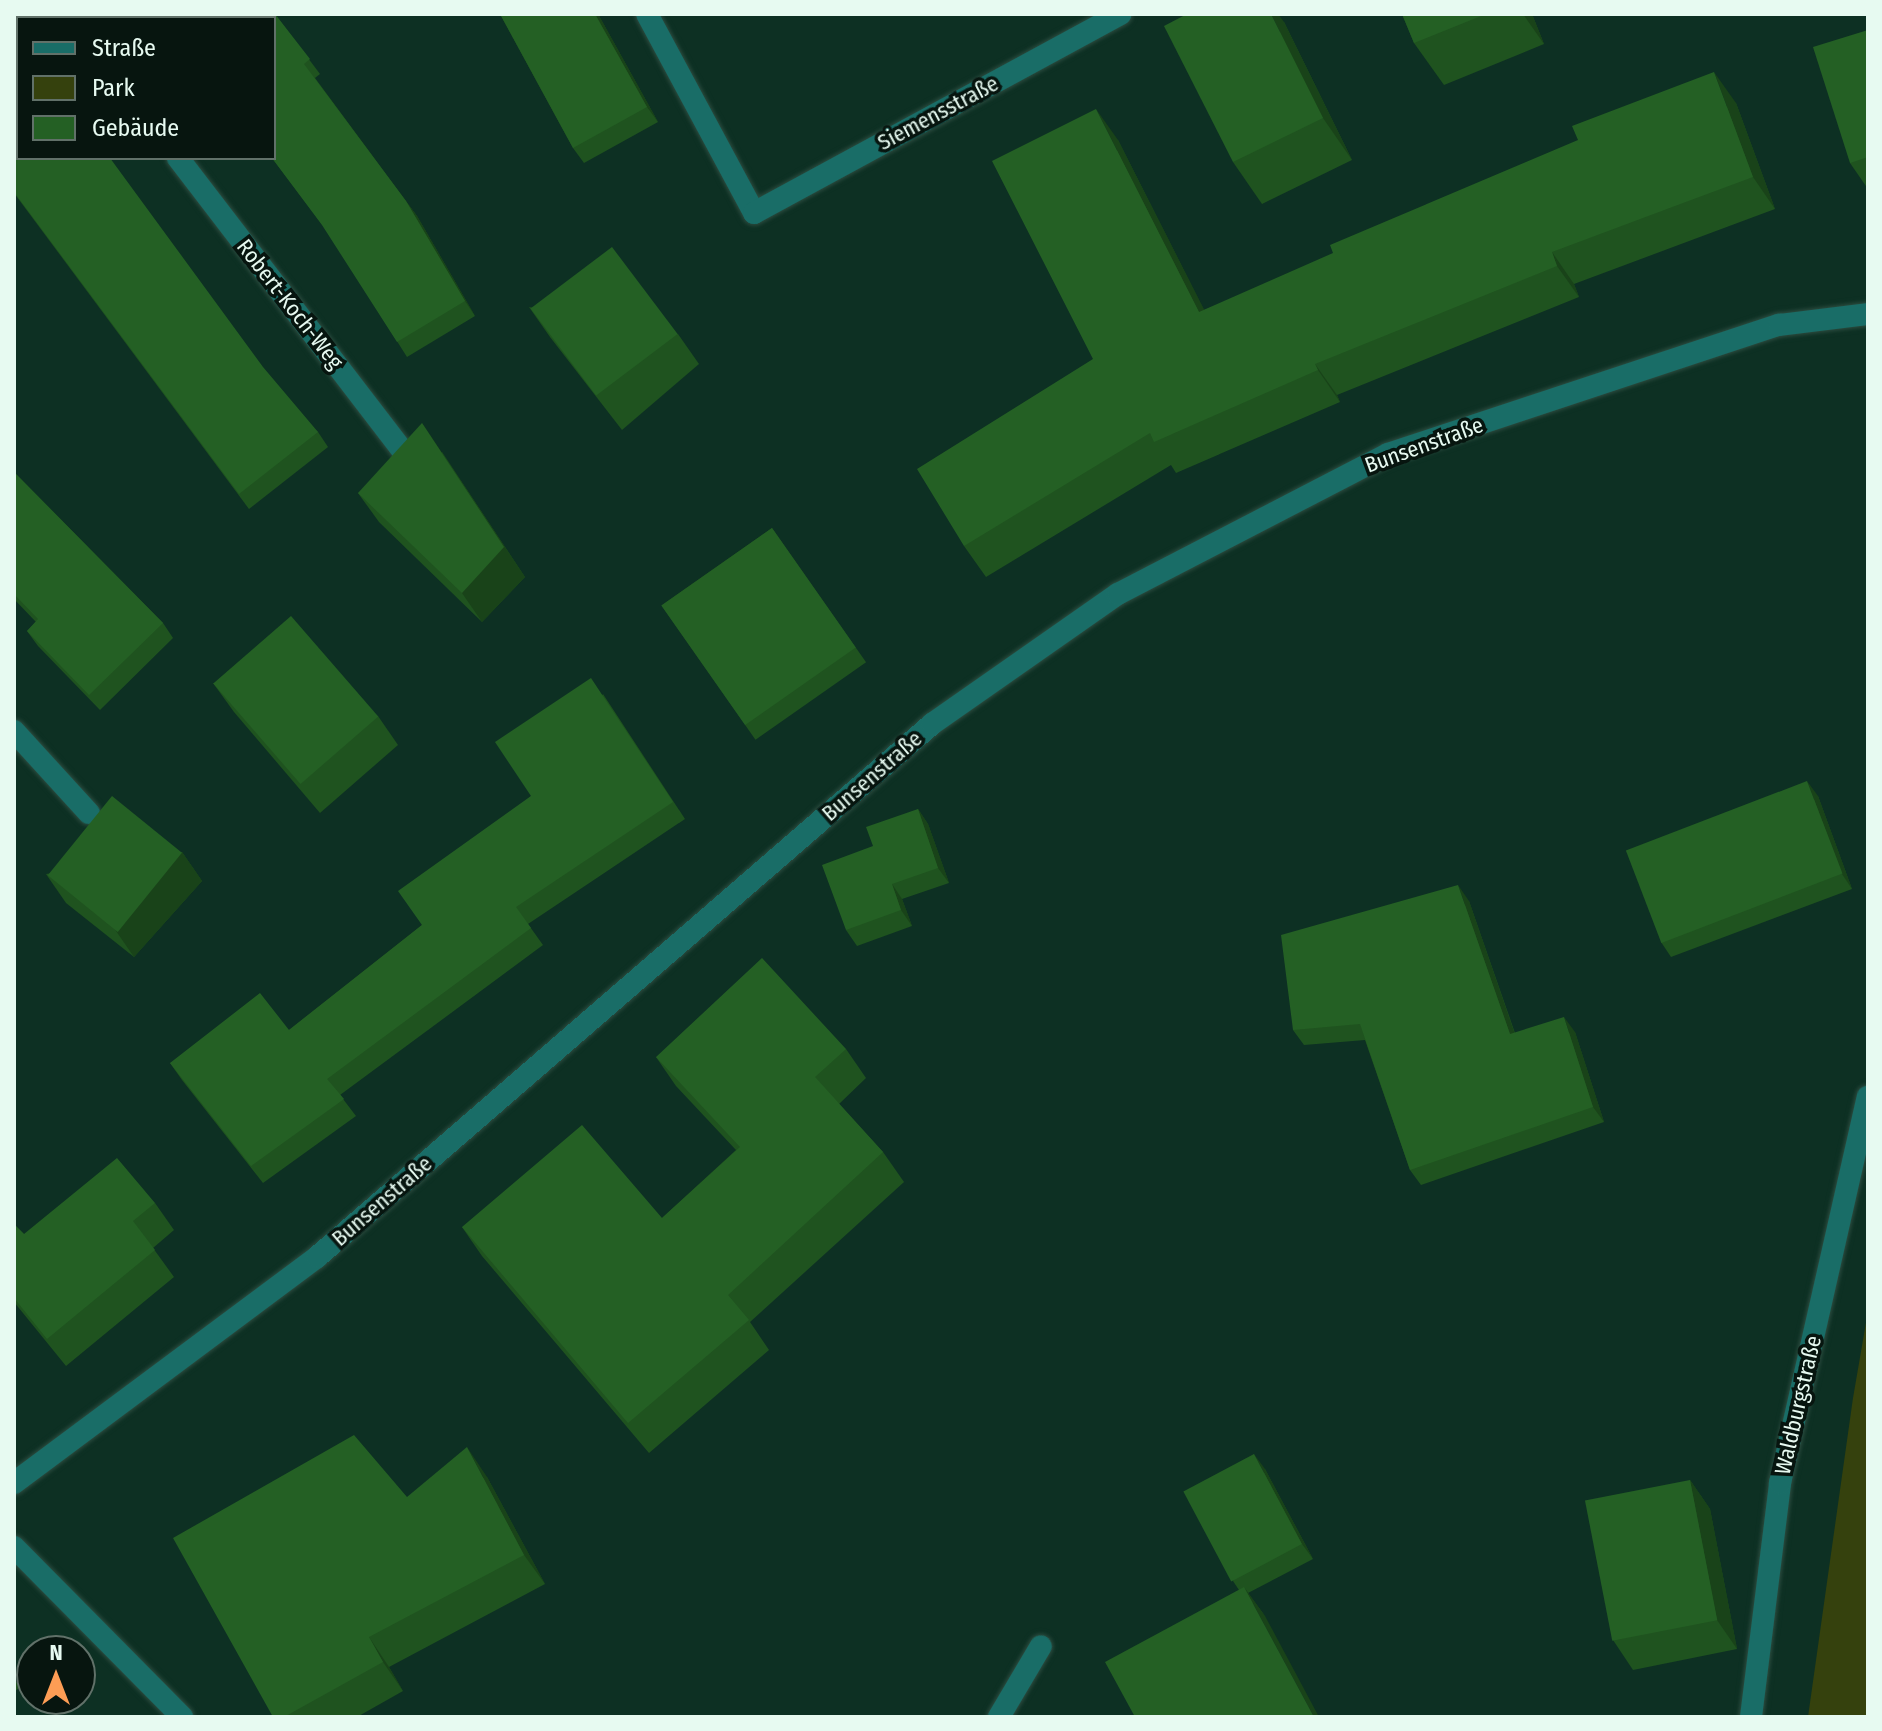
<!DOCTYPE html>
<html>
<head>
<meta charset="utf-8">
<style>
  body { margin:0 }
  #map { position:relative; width:1882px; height:1731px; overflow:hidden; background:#0d3023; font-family:"Fira Sans Condensed",sans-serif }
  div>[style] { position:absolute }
  .green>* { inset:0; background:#35410d }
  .roads { filter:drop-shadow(0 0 2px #2c4c40) drop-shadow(0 0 2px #2c4c40) }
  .minor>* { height:22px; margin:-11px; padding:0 11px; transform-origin:11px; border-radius:11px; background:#196d67 }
  .wall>* { inset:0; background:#1f531f; transform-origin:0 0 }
  .shaded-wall>* { inset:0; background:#194319 }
  .building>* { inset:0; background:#246024; transform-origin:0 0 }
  span { translate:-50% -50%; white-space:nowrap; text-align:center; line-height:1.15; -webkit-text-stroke:7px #07150f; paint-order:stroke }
  .street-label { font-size:22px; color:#e7faf1 }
  .frame { position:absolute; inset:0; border:16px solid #e7faf1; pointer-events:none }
  .legend { position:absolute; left:16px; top:16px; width:260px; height:144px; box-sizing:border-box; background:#07150f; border:2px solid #617169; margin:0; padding:10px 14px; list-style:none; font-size:24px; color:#e7faf1 }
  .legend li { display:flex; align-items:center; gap:16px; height:40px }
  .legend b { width:40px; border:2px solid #617169 }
  .north { position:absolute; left:16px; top:1635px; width:80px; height:80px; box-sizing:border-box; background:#07150f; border:2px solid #617169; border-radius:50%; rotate:0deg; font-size:22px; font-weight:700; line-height:32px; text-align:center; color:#e7faf1 }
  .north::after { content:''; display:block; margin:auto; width:28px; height:36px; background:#fd9d55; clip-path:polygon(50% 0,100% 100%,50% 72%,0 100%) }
</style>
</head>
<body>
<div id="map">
  <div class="green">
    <div style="clip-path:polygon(1868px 1311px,1868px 1717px,1808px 1717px,1853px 1398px)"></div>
  </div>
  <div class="roads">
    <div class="minor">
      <div style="left:67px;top:14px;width:5px;rotate:53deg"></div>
      <div style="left:647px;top:14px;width:226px;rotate:61.7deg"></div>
      <div style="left:754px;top:213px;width:417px;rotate:-28.5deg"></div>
      <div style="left:178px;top:158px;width:368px;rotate:52.5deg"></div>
      <div style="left:14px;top:731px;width:111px;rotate:47.6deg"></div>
      <div style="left:14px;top:1483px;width:378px;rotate:-36.7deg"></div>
      <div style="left:317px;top:1257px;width:814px;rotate:-40.91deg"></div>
      <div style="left:932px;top:724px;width:227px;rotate:-35deg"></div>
      <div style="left:1118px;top:594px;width:304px;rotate:-27.4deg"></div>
      <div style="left:1388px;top:454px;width:412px;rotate:-18.3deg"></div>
      <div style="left:1779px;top:325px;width:90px;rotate:-7deg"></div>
      <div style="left:14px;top:1547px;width:239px;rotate:45.3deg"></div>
      <div style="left:999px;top:1717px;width:82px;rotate:-59.4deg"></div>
      <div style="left:1751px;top:1717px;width:236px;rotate:-82.9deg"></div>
      <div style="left:1780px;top:1483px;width:396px;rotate:-77.2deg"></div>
    </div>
  </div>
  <div class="wall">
    <div style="clip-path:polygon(143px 14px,153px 14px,148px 18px)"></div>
    <div style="clip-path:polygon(159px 14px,275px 14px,320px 74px,315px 78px,417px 216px,475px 316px,407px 357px,327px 231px,272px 158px,274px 158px,274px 18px,163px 18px)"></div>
    <div style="clip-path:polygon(500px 14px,598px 14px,658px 122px,584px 163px,573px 148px)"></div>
    <div style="clip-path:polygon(1402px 14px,1532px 14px,1544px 44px,1444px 85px,1414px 43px)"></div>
    <div style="clip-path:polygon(1284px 22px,1352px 160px,1262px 204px,1233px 162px)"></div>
    <div style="clip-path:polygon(1868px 30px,1868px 189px,1850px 163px)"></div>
    <div style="clip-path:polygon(1736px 103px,1775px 209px,1574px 284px,1579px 297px,1337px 395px,1340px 402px,1176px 473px,1171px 465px,986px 577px,964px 546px,1093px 359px,1118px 140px,1204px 310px)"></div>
    <div style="clip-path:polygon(14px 193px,318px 432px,328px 447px,249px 509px)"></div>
    <div style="clip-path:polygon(529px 307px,678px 334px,699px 364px,622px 430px,550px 337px)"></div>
    <div style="clip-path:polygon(442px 452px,525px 577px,482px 622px,379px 522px,358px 493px)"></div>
    <div style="clip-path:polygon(14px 472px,163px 623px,173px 638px,100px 710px,38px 646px,27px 631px,36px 622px,14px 599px)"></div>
    <div style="left:772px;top:528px;width:164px;height:135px;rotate:55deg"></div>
    <div style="clip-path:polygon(213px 683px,378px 716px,398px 745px,320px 813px,234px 712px)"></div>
    <div style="clip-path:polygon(603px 694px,685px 819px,528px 924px,543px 945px,340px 1095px,356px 1116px,263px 1183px,182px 1080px,170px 1063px,289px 1030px,422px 925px,531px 796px)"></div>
    <div style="clip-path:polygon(1818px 796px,1852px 889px,1671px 957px,1661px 942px)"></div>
    <div style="clip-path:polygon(918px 809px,928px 824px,949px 883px,902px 899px,912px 926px,857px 946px,846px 930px,873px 846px)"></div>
    <div style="clip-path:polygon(182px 852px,202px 881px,134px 957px,66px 903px,46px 874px)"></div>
    <div style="clip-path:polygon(1469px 901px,1515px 1033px,1575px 1032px,1604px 1122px,1421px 1185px,1410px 1170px,1365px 1040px,1304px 1045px,1293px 1030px)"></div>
    <div style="clip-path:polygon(846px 1049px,866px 1078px,839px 1104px,883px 1152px,904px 1182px,750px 1322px,769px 1350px,649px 1453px,482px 1256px,462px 1227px,662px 1218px,736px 1150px,676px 1086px,656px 1057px)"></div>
    <div style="clip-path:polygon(155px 1203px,174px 1230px,153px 1248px,174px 1277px,66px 1366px,14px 1302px,14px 1224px,24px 1234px)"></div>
    <div style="clip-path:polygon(1265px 1469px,1313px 1559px,1248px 1593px,1265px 1616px,1239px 1590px,1233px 1581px)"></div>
    <div style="clip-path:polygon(487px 1477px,545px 1584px,389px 1667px,403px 1691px,357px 1717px,273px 1717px,407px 1497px)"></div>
    <div style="clip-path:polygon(1690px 1480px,1710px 1509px,1737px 1649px,1633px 1670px,1613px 1640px)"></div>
    <div style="clip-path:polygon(14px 1679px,20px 1687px,14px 1692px)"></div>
  </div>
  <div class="shaded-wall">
    <div style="clip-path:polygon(595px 14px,598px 14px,658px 122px,647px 107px)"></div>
    <div style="clip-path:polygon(1271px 14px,1278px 14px,1284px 22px,1352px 160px,1323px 118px)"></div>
    <div style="clip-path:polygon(1523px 14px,1532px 14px,1544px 44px)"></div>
    <div style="clip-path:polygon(1714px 72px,1736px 103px,1775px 209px,1753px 177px)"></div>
    <div style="clip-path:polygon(1096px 109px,1118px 140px,1221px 343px,1199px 312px)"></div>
    <div style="clip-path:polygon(406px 201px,417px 216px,475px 316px,465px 301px)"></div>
    <div style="clip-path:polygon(1552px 252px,1574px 284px,1579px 297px,1557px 266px)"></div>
    <div style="clip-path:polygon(1315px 364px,1337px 395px,1340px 402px,1318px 370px)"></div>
    <div style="clip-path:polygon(422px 423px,525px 577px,482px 622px,462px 593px)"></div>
    <div style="clip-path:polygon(1807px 781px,1818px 796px,1852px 889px,1842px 874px)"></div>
    <div style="clip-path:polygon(918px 809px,928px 824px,949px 883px,938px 868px)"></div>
    <div style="clip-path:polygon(182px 852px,202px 881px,134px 957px,114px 928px)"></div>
    <div style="clip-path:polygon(892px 884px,902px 899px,912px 926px,901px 910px)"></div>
    <div style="clip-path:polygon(1458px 885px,1469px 901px,1520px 1049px,1510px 1034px)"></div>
    <div style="clip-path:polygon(1564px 1017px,1575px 1032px,1604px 1122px,1593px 1107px)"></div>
    <div style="clip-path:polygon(467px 1447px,487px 1477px,545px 1584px,524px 1555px)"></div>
    <div style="clip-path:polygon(1254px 1454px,1265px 1469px,1313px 1559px,1302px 1544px)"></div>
    <div style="clip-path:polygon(1690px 1480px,1710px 1509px,1737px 1649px,1717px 1620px)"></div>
    <div style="clip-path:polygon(1244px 1587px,1265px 1616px,1319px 1717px,1314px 1717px)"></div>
    <div style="clip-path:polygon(369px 1637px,389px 1667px,403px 1691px,383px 1662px)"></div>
  </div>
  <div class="building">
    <div style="clip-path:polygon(161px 14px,275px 14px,310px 59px,304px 64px,406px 201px,465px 301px,397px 342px,322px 225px,272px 158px,274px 158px,274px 18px,164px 18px)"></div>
    <div style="clip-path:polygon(500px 14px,595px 14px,647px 107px,573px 148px)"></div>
    <div style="clip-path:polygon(1187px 14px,1271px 14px,1323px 118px,1233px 162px,1164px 26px)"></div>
    <div style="clip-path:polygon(1402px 14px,1486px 14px,1414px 43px)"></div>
    <div style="clip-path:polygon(14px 27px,18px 33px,18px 158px,110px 158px,263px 367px,318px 432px,239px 494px,14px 192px)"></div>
    <div style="clip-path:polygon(1868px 30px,1868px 157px,1850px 163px,1813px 47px)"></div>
    <div style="clip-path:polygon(1714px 72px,1753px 177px,1552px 252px,1557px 266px,1315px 364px,1318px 370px,1154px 442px,1150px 433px,964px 546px,917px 469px,1093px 359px,992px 161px,1096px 109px,1199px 312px,1333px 253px,1330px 245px,1578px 140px,1572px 126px)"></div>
    <div style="left:612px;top:247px;width:109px;height:102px;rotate:53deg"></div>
    <div style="clip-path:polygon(422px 423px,504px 547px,462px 593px,358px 493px)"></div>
    <div style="clip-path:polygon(14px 472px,163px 623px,89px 695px,27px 631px,38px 619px,14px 594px)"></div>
    <div style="left:772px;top:528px;width:146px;height:135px;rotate:55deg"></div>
    <div style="left:291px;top:616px;width:133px;height:103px;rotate:49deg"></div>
    <div style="clip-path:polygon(591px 678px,673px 802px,516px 907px,531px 928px,327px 1079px,344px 1099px,251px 1166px,170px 1063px,260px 993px,289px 1030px,422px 925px,398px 891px,531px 796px,495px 742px)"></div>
    <div style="left:1807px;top:781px;width:99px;height:194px;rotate:69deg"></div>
    <div style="left:112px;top:796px;width:90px;height:102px;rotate:39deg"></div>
    <div style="clip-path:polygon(918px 809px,938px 868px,892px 884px,901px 910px,846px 930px,822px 865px,873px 846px,866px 827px)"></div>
    <div style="clip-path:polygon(1458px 885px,1510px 1034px,1564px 1017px,1593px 1107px,1410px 1170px,1360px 1024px,1293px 1030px,1281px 935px)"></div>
    <div style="clip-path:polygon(762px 958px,846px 1049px,815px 1077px,883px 1152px,728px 1295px,749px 1320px,628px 1423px,462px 1227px,582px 1125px,662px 1218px,740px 1147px,656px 1057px)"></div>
    <div style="clip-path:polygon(117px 1158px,155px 1203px,133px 1221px,155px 1250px,47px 1339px,14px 1298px,14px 1224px,24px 1234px)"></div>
    <div style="clip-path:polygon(354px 1435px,407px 1497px,467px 1447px,524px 1555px,369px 1637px,383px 1662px,284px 1717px,273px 1717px,173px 1538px)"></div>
    <div style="left:1254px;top:1454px;width:102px;height:80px;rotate:62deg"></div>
    <div style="left:1690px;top:1480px;width:143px;height:107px;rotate:79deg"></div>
    <div style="clip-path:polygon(1244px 1587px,1314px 1717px,1135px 1717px,1105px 1662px)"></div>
  </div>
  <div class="street-label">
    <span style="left:938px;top:113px;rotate:-28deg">Siemensstraße</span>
    <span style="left:290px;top:304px;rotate:52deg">Robert-Koch-Weg</span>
    <span style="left:1424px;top:445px;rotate:-20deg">Bunsenstraße</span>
    <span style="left:872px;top:776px;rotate:-41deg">Bunsenstraße</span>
    <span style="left:382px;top:1201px;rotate:-41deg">Bunsenstraße</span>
    <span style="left:1798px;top:1405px;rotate:-77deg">Waldburgstraße</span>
  </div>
  <div class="frame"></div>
  <ul class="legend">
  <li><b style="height:10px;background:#196d67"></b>Straße</li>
  <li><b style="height:22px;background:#35410d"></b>Park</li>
  <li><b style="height:22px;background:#246024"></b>Gebäude</li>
  </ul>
  <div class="north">N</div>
</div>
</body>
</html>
